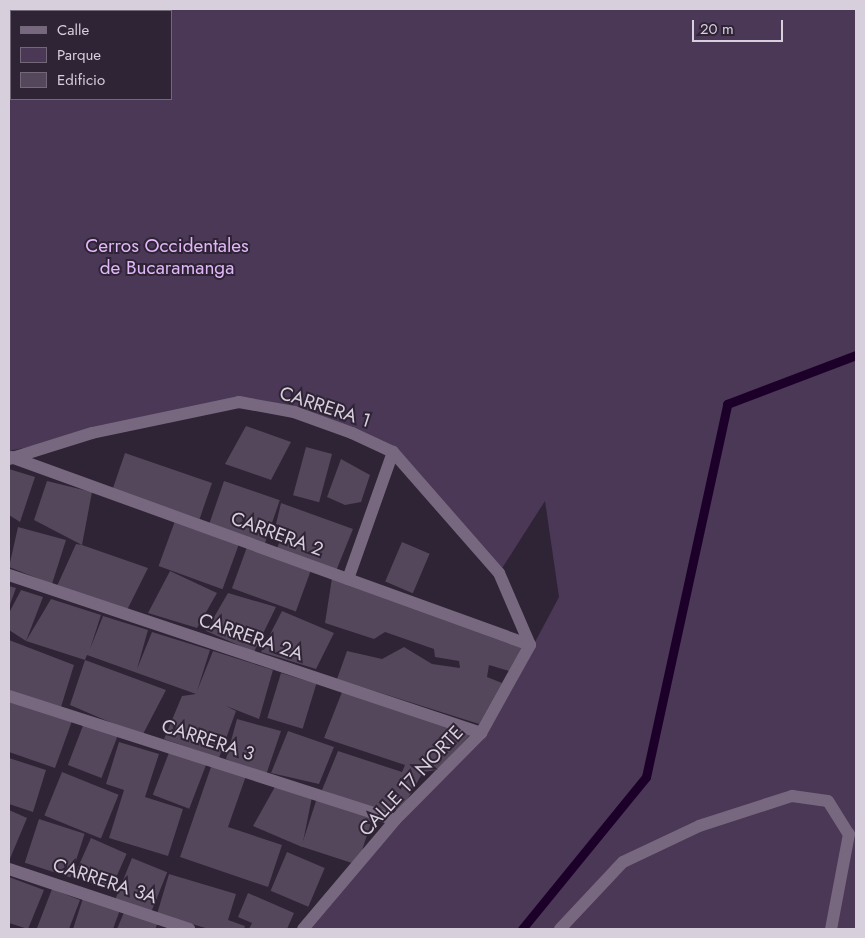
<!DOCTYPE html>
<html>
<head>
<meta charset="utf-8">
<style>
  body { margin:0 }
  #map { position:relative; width:865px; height:938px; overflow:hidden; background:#2f2336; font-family:Jost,sans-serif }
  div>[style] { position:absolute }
  .green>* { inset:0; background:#4b3756 }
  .stream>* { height:9px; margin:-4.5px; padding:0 4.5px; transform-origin:4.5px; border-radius:4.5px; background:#1c0029 }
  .building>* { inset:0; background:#54465b; transform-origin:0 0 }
  .minor>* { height:12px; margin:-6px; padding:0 6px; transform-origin:6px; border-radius:6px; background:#77687f }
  span { translate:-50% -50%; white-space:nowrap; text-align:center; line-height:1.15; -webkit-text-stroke:4px #2f2336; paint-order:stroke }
  .park-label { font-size:19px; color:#e0b8f7 }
  .street-label { font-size:19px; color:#d7cfdb }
  .frame { position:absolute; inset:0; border:10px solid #d7cfdb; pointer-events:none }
  .legend { position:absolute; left:10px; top:10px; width:162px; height:90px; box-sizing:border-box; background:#2f2336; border:1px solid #726878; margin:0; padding:6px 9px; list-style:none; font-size:15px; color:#d7cfdb }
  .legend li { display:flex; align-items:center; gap:10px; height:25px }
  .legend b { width:25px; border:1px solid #726878 }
  .scale { position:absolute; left:692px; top:20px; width:91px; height:22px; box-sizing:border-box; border:2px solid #d7cfdb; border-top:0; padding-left:6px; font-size:15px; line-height:18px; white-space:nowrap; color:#d7cfdb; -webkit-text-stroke:4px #2f2336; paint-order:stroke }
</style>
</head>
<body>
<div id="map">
  <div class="green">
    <div style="clip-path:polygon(evenodd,9px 9px,856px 9px,856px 929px,305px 929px,493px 721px,559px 597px,545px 501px,499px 573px,393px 452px,352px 433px,239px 402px,9px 451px,9px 9px,11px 11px,171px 11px,171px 99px,11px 99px,11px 11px)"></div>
  </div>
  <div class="stream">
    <div style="left:522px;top:929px;width:196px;rotate:-50.8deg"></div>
    <div style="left:646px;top:777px;width:382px;rotate:-77.7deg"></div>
    <div style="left:727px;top:404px;width:138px;rotate:-20.8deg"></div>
  </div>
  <div class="building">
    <div style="clip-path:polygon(246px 426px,291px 442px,271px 480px,225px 464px)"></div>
    <div style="left:306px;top:447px;width:27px;height:50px;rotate:15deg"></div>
    <div style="left:125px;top:453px;width:92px;height:38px;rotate:19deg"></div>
    <div style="clip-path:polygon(341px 459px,370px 475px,361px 502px,345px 505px,327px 497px)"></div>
    <div style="clip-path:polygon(9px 469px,35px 477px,20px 522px,9px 515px)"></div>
    <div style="clip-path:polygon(47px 481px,92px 492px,82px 545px,148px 568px,126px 612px,57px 586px,76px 544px,82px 545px,34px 520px)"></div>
    <div style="left:224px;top:481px;width:59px;height:46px;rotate:19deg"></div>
    <div style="clip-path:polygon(281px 503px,353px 529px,336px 571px,277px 549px,284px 528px,276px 524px)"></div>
    <div style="left:175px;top:521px;width:68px;height:48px;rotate:20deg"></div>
    <div style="clip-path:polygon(18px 527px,66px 540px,52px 584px,9px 567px)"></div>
    <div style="left:402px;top:542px;width:30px;height:43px;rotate:23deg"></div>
    <div style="left:247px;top:547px;width:68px;height:44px;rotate:20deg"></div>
    <div style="clip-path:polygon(170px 571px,217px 593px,197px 628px,148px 613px)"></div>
    <div style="clip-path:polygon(332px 578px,525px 648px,513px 672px,489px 665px,487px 677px,502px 683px,479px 724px,337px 679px,347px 651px,382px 659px,404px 647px,432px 664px,460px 668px,459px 661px,435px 657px,434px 649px,385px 632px,374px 639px,325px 623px)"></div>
    <div style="clip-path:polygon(9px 586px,16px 588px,9px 607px)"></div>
    <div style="clip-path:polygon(21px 590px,43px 597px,26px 641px,9px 630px,9px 613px)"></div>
    <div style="clip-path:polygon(228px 593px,276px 607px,254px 652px,206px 631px)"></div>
    <div style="clip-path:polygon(51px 599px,101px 615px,90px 649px,103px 616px,148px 630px,137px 669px,152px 632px,210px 650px,197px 691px,213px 651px,273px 670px,259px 719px,226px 706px,236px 711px,219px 758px,164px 739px,182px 696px,196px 694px,87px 655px,85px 660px,26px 641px)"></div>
    <div style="clip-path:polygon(282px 611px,334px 633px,316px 669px,261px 652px)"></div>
    <div style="clip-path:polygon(9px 640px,74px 665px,61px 707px,9px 693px)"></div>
    <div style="clip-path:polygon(85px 660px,166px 690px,142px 736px,70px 705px)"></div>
    <div style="left:281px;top:673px;width:37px;height:47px;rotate:17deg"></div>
    <div style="clip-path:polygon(342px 692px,472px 733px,437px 770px,423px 772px,401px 811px,389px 808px,382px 812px,322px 790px,338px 751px,402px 772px,405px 765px,324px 738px)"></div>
    <div style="clip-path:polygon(9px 699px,72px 721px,55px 768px,9px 752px)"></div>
    <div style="clip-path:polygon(237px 719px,281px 731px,266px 775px,226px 759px)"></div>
    <div style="left:84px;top:723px;width:36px;height:45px;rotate:21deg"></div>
    <div style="clip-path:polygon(288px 731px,334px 747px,319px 784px,271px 773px)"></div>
    <div style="clip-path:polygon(119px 742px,159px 754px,145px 797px,183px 809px,168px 856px,109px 838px,124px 790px,106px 784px)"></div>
    <div style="left:170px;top:750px;width:39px;height:48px;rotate:21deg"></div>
    <div style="clip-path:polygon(9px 758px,46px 770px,33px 812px,9px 804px)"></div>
    <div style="clip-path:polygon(212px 764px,246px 776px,228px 827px,282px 845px,268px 887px,180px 857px)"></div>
    <div style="left:62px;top:772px;width:61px;height:47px;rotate:22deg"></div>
    <div style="clip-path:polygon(276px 785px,312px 797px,302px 847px,253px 826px)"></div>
    <div style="left:317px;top:798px;width:59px;height:51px;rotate:18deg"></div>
    <div style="clip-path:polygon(9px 810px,27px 818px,9px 861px)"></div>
    <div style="left:39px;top:819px;width:48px;height:46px;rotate:18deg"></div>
    <div style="left:91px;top:838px;width:39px;height:41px;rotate:24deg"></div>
    <div style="left:287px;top:852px;width:41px;height:42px;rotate:23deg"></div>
    <div style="left:132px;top:858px;width:38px;height:45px;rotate:22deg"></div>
    <div style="clip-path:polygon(169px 874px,236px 894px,228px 920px,245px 926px,244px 929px,209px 929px,157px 914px)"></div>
    <div style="clip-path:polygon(9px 877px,44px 890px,28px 929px,9px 923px)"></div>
    <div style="clip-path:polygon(52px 889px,80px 900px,69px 929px,37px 928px)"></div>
    <div style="clip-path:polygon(248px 893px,294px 913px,287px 929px,249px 929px,252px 923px,238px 917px)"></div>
    <div style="clip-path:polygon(83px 898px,120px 910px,113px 929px,73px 929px)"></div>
    <div style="clip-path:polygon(125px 910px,158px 923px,155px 929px,117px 929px)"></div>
  </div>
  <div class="minor">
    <div style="left:11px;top:457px;width:552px;rotate:19.91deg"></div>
    <div style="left:9px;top:459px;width:87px;rotate:-17.4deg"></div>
    <div style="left:92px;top:433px;width:150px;rotate:-11.9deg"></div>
    <div style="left:239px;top:402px;width:56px;rotate:10.3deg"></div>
    <div style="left:294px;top:412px;width:62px;rotate:19.9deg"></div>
    <div style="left:352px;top:433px;width:45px;rotate:24.9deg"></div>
    <div style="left:393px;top:452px;width:161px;rotate:48.8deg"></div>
    <div style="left:499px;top:573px;width:78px;rotate:66.7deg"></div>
    <div style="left:9px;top:575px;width:498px;rotate:18.5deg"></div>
    <div style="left:348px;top:579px;width:135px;rotate:-70.5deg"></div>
    <div style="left:9px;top:696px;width:405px;rotate:17.8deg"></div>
    <div style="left:9px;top:869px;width:190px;rotate:18.4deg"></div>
    <div style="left:303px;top:929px;width:143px;rotate:-49.8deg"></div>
    <div style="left:395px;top:820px;width:122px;rotate:-45.3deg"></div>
    <div style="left:481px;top:733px;width:101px;rotate:-60.9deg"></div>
    <div style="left:560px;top:929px;width:92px;rotate:-46.8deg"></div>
    <div style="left:623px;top:862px;width:84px;rotate:-25.3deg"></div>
    <div style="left:699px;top:826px;width:98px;rotate:-17.9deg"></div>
    <div style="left:792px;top:796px;width:36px;rotate:8deg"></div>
    <div style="left:828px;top:801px;width:39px;rotate:58deg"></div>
    <div style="left:849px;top:834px;width:97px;rotate:100.7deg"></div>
  </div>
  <div class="park-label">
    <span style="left:167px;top:257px">Cerros Occidentales<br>de Bucaramanga</span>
  </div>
  <div class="street-label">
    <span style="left:325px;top:407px;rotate:18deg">CARRERA 1</span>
    <span style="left:277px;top:534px;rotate:20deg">CARRERA 2</span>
    <span style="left:251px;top:637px;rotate:19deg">CARRERA 2A</span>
    <span style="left:208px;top:740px;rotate:18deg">CARRERA 3</span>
    <span style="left:411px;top:781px;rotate:-47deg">CALLE 17 NORTE</span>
    <span style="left:105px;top:881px;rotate:18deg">CARRERA 3A</span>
  </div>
  <div class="frame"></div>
  <ul class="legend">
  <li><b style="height:6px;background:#77687f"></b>Calle</li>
  <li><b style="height:14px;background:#4b3756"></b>Parque</li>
  <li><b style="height:14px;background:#54465b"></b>Edificio</li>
  </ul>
  <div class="scale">20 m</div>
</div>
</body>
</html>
